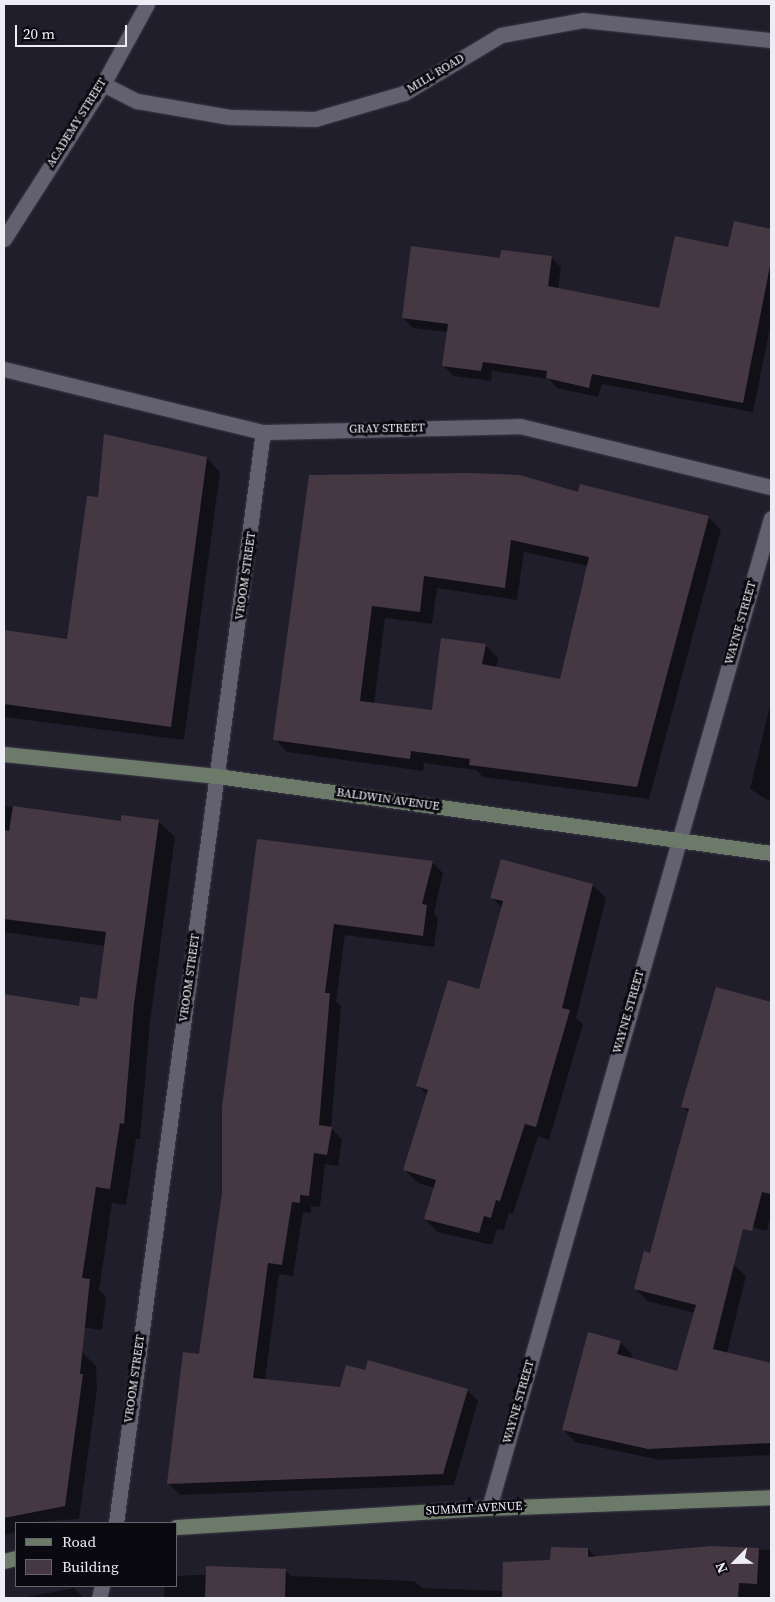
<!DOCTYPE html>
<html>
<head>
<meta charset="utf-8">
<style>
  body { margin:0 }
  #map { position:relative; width:775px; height:1602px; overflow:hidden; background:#211e2c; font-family:"Source Serif 4",serif }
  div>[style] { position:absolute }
  .shadow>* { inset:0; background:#0007 }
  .building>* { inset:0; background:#453842; transform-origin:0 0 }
  .roads { filter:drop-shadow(0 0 1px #3d3a46) drop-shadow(0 0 1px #3d3a46) }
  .street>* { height:15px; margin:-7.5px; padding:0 7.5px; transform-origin:7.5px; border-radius:7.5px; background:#636070 }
  .secondary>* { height:15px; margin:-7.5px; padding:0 7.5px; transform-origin:7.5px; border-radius:7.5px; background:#6c7b69 }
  span { translate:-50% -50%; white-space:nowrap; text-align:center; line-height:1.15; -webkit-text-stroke:5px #0a090f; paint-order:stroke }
  .street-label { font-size:12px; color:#eeedf6 }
  .frame { position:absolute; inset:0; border:5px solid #eeedf6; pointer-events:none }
  .legend { position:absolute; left:15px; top:1522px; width:162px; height:65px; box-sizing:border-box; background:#0a090f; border:1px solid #65646b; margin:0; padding:6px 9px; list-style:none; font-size:15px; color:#eeedf6 }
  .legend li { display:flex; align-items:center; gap:10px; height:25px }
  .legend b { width:25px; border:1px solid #65646b }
  .north { position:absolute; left:710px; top:1537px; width:50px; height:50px; -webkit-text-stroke:4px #0a090f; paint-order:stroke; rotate:247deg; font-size:14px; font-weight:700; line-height:20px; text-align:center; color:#eeedf6 }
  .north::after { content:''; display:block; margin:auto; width:18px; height:22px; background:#eeedf6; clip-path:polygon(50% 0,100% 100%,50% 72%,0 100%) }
  .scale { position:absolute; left:15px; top:25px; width:112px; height:22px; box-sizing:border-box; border:2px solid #eeedf6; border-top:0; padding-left:6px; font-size:15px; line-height:18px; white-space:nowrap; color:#eeedf6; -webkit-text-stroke:4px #0a090f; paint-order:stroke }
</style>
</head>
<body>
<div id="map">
  <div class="shadow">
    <div style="clip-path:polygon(734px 222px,771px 230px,771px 323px,753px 412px,602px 384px,598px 397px,557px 388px,549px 379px,492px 371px,491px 381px,454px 376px,444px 366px,448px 332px,413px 328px,403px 318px,502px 260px,551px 257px,561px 267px,558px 289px,660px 309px,729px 248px)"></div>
    <div style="clip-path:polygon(207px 458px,220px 472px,184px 740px,4px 717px,4px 631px,68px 641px,100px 499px)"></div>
    <div style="clip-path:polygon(evenodd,310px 476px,708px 517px,721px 530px,649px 799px,483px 777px,476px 770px,424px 763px,423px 771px,287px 752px,275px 739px,310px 476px,524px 552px,588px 566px,561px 681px,496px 668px,498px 658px,485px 645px,433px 712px,374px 704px,385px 618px,432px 624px,437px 588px,517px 600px,524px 552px)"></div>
    <div style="clip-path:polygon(771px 702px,771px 802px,750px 789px)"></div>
    <div style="clip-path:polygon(4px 806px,122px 822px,158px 821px,175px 837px,150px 1022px,140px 1139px,136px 1139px,126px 1205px,112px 1203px,99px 1290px,106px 1297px,102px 1330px,4px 1317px,4px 995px,80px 1007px,98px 1000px,105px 946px,4px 932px)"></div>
    <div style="clip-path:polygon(259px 841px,432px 862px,443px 873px,434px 913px,438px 918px,434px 947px,345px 935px,336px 1001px,341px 1006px,331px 1128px,342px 1139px,338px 1166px,325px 1164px,320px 1207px,311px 1206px,311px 1213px,303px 1212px,293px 1276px,279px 1274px,265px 1380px,341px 1388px,467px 1390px,478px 1401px,454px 1485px,180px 1495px,169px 1484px,200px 1355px,223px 1193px)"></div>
    <div style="clip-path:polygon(592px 885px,606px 898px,576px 1018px,583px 1024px,549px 1140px,538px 1136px,513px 1214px,509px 1212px,504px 1230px,497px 1229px,492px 1245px,438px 1232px,425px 1219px,435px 1188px,418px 1183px,405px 1170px,428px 1096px,418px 1086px,480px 991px,502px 908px,492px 897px)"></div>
    <div style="clip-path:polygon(717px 988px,771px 1004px,771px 1213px,767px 1231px,715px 1217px,703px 1260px,734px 1265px,746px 1276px,727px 1353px,771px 1364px,771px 1455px,660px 1460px,575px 1442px,564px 1430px,620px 1342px,632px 1354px,631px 1359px,678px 1373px,695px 1313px,647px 1301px,636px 1289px,651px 1254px,689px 1113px,683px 1107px)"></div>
    <div style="clip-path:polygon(4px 1349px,82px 1352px,96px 1366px,97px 1389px,79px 1519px,16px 1523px,16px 1532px,4px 1535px)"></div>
    <div style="clip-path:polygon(711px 1547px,771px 1550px,771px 1598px,164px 1598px,165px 1586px,176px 1586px,176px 1576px,286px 1571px,291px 1576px,414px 1581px,422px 1588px,504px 1591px,552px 1562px,588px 1549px,596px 1557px)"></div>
    <div style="clip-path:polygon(74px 1588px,84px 1598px,27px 1598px,27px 1597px)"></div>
  </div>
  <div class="building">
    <div style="clip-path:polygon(734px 221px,771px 229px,771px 261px,743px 403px,592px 374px,589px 388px,546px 378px,547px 371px,483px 362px,481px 371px,442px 366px,448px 324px,402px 318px,411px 246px,500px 258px,501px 250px,552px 256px,548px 286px,659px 308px,675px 236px,728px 247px)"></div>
    <div style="clip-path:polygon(104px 434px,207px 457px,171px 727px,4px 704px,4px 630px,67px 639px,87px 496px,98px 497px)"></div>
    <div style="clip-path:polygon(evenodd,469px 473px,520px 475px,578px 492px,580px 484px,709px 516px,637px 787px,469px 765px,470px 759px,411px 751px,410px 759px,273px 740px,309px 475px,469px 473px,511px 540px,589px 557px,560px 679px,482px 664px,486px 644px,441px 638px,432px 710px,360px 701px,372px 606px,420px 612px,424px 576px,505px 588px,511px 540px)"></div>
    <div style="clip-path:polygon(13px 806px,121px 821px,121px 815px,159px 820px,134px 1004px,124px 1124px,120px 1123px,110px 1189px,96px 1187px,82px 1278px,90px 1279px,80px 1374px,83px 1374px,65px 1506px,4px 1518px,4px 994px,79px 1006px,80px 997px,97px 999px,106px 932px,4px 919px,4px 830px,9px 831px)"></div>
    <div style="clip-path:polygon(257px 839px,433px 861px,422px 904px,427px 905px,423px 936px,334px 924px,325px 993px,330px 993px,319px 1125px,332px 1127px,327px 1155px,314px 1153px,309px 1196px,300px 1195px,300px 1203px,292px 1202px,282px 1265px,268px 1263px,253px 1378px,340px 1387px,346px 1365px,365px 1370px,368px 1360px,468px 1389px,443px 1474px,167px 1484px,183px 1352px,199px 1354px,222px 1193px,222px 1107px)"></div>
    <div style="clip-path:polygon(501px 859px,593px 884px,562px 1008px,570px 1010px,536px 1127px,525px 1124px,500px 1201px,496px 1200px,491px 1218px,484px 1216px,479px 1233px,424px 1219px,436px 1180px,403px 1170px,428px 1090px,416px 1086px,448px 980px,479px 989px,503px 901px,490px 898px)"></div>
    <div style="clip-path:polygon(716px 987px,771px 1002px,771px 1194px,762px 1192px,752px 1231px,743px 1229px,713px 1349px,771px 1363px,771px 1443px,648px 1449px,562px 1430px,588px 1332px,621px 1341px,617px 1354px,677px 1371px,696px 1305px,634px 1289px,644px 1251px,650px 1253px,672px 1171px,689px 1109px,681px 1107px)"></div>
    <div style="clip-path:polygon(711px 1546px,759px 1548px,757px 1584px,739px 1583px,738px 1598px,502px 1598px,503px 1562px,550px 1560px,551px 1547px,588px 1548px,588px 1557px)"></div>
    <div style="left:206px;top:1566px;width:80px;height:32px;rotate:2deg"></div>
  </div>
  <div class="roads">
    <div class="street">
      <div style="left:103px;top:84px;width:38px;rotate:27deg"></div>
      <div style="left:137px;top:101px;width:94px;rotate:9.8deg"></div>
      <div style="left:230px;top:117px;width:85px;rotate:1.3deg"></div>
      <div style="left:315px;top:119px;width:93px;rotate:-16.3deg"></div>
      <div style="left:404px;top:93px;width:113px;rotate:-30.9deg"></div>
      <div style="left:501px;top:35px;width:83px;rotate:-10.4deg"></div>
      <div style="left:583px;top:20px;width:189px;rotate:6.1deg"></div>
      <div style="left:4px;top:239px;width:184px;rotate:-57.4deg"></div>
      <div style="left:103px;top:84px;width:91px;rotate:-61.2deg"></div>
      <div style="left:4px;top:369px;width:267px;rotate:13.7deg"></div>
      <div style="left:263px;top:432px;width:257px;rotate:-1.3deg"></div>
      <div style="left:520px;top:426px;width:258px;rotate:13.7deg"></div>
      <div style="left:489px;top:1508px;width:1029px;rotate:-74.1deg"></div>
      <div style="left:116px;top:1523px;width:1101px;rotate:-82.33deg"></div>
      <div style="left:99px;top:1598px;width:12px;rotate:-76deg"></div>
    </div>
    <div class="secondary">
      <div style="left:4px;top:754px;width:214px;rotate:5.9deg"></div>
      <div style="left:217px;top:776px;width:559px;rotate:7.91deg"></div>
      <div style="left:176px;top:1527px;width:314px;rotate:-3.5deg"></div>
      <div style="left:489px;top:1508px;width:282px;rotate:-2.2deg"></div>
      <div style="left:4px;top:1561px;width:12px;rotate:-14deg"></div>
    </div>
  </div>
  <div class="street-label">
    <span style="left:436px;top:74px;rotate:-31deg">MILL ROAD</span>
    <span style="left:77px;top:123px;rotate:-58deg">ACADEMY STREET</span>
    <span style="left:387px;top:429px;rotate:-1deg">GRAY STREET</span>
    <span style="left:246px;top:576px;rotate:-82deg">VROOM STREET</span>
    <span style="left:741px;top:623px;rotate:-74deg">WAYNE STREET</span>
    <span style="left:388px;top:800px;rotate:8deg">BALDWIN AVENUE</span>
    <span style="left:190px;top:978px;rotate:-82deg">VROOM STREET</span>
    <span style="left:629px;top:1012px;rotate:-74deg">WAYNE STREET</span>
    <span style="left:135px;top:1379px;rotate:-82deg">VROOM STREET</span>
    <span style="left:519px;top:1402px;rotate:-74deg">WAYNE STREET</span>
    <span style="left:474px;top:1509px;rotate:-3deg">SUMMIT AVENUE</span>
  </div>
  <div class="frame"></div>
  <ul class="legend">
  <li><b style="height:6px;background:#6c7b69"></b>Road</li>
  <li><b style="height:14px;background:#453842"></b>Building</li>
  </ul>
  <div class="north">N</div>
  <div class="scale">20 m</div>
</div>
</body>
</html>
